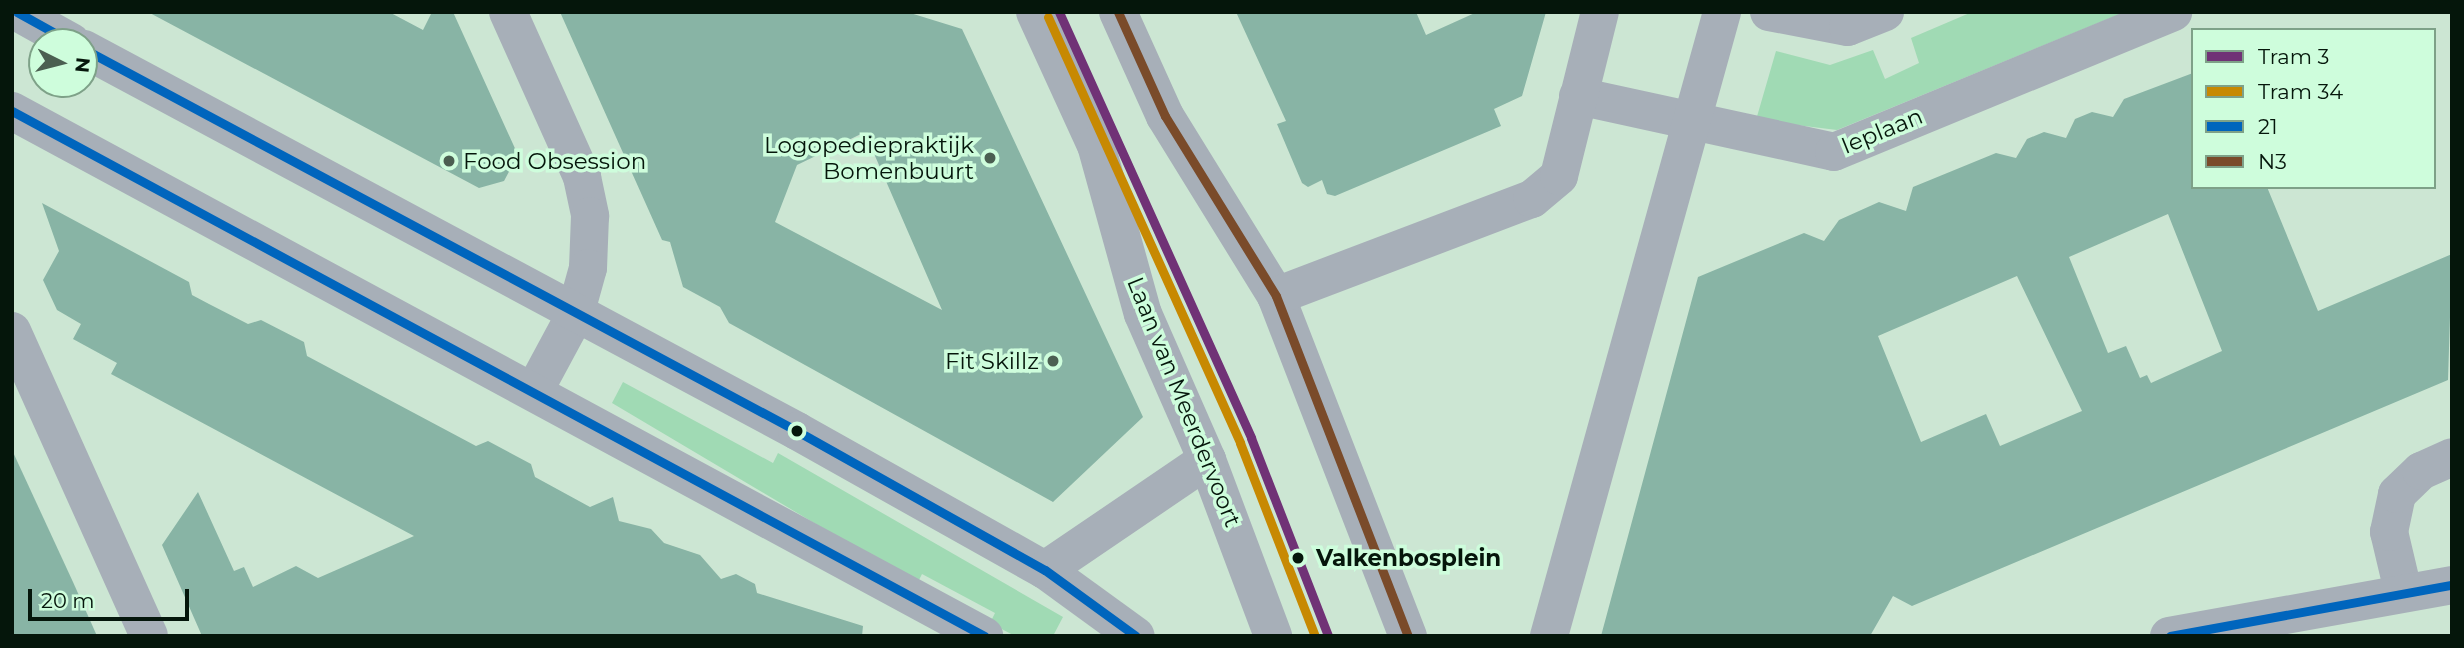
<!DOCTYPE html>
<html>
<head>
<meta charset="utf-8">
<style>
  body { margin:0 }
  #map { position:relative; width:2464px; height:648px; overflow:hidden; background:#cce6d3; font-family:Montserrat,sans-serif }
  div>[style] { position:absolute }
  .green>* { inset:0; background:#a0dab4 }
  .building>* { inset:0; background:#88b4a5 }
  .minor>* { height:38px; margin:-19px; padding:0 19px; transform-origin:19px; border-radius:19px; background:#a7afb8 }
  .bus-1>* { height:9px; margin:-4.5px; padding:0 4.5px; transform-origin:4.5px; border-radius:4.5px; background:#0065bd }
  .bus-2>* { height:9px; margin:-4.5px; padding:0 4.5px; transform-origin:4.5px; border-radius:4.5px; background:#7a4b2a }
  .tram-1>* { height:9px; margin:-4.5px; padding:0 4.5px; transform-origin:4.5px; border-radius:4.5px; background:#703276 }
  .tram-2>* { height:9px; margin:-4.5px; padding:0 4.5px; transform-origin:4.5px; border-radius:4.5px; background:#c78902 }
  .dots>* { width:19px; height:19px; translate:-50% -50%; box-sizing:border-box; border:4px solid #cefddc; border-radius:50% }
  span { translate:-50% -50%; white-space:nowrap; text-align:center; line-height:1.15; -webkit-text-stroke:7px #cefddc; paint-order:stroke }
  .street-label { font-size:23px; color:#05160b }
  .poi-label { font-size:23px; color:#05160b }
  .right { translate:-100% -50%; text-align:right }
  .left { translate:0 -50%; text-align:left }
  .stop-label { font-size:23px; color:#05160b; font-weight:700 }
  .frame { position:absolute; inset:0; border:14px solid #05160b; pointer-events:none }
  .legend { position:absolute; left:2191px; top:28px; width:245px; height:161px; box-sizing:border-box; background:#cefddc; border:2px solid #7ea188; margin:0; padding:9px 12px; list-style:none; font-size:21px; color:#05160b }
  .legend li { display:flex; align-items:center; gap:14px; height:35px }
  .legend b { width:35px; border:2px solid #7ea188 }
  .north { position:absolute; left:28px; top:28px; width:70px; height:70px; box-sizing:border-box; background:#cefddc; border:2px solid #7ea188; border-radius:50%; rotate:96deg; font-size:19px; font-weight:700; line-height:28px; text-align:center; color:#05160b }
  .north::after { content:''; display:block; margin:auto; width:24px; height:32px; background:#4b5f51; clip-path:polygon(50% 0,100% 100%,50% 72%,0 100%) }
  .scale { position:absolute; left:28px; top:589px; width:161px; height:32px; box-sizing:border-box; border:4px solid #05160b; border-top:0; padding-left:9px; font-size:21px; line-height:24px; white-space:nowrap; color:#05160b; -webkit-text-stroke:5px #cefddc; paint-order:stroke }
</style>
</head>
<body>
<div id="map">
  <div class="green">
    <div style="clip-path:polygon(1972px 12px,2125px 12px,1837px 130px,1756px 120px,1776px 51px,1830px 65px,1873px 50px,1885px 79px,1919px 63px,1911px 38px)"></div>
    <div style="clip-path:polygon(623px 382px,773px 463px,778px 453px,1063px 617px,1053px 636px,1015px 636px,990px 623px,995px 613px,922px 574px,917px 584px,612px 403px)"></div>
  </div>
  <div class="building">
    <div style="clip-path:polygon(148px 12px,389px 12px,423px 30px,432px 12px,453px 12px,518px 155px,504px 181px,479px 188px)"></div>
    <div style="clip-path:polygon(evenodd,560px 12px,907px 12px,962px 29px,1143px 417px,1053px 502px,729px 323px,720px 307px,683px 287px,670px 242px,662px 240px,560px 12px,861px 134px,872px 149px,942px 310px,775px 222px,797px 165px,861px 134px)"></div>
    <div style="clip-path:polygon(1236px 12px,1416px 12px,1426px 35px,1477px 12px,1546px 12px,1522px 96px,1494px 109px,1501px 126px,1335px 196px,1327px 194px,1322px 180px,1308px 187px,1302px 183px,1277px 124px,1286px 121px)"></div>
    <div style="clip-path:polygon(evenodd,2193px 73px,2193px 187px,2267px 187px,2318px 311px,2452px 254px,2448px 380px,1912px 606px,1893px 596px,1870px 636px,1601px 636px,1698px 277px,1804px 233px,1824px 241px,1839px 220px,1879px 202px,1906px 211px,1913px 187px,1996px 153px,2016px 158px,2027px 139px,2044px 132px,2066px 138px,2075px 119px,2092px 112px,2113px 117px,2124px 99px,2193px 73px,2168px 214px,2222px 351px,2151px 383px,2147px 375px,2140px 378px,2126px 346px,2108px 353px,2069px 257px,2168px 214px,2193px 73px,2017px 276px,2082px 411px,2000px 446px,1986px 414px,1921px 442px,1878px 336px,2017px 276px)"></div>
    <div style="clip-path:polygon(42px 203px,189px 282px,192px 295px,209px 304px,248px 324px,261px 320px,304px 342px,307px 356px,476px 446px,488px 441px,531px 464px,535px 477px,590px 507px,613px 497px,619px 521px,651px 529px,664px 543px,700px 555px,721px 579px,736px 574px,755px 584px,757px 593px,863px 626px,862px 636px,202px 636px,162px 545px,198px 492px,234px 571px,244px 567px,253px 587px,296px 566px,318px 578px,414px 536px,111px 374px,117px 363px,73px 339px,81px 324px,57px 310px,43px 280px,59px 251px)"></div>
    <div style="clip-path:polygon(12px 450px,73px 582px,97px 636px,12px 636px)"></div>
  </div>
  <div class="minor">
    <div style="left:17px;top:12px;width:62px;rotate:29.1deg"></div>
    <div style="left:508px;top:12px;width:181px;rotate:65.8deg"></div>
    <div style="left:582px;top:177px;width:40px;rotate:78deg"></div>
    <div style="left:590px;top:216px;width:52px;rotate:92.2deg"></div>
    <div style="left:588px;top:268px;width:49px;rotate:105.5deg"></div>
    <div style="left:575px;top:315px;width:86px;rotate:118.3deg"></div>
    <div style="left:1035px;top:12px;width:146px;rotate:65.4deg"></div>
    <div style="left:1096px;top:145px;width:175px;rotate:74.5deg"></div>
    <div style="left:1143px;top:314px;width:159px;rotate:66.3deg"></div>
    <div style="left:1207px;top:460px;width:188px;rotate:69.4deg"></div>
    <div style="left:1118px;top:12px;width:114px;rotate:65.7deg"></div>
    <div style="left:1165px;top:116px;width:211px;rotate:58.3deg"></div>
    <div style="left:1276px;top:296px;width:365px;rotate:68.8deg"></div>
    <div style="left:1769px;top:12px;width:80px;rotate:10.8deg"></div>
    <div style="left:1848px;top:27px;width:40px;rotate:-22deg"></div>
    <div style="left:84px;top:49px;width:809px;rotate:28.18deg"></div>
    <div style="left:797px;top:431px;width:284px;rotate:29.3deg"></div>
    <div style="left:1045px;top:570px;width:112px;rotate:36deg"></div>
    <div style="left:1578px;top:96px;width:262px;rotate:12.3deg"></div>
    <div style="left:1834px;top:152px;width:367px;rotate:-22.4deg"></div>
    <div style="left:12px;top:111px;width:1105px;rotate:28.37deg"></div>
    <div style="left:1276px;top:296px;width:274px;rotate:-20.8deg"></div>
    <div style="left:1532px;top:199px;width:35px;rotate:-40deg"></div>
    <div style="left:1559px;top:176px;width:169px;rotate:-76deg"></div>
    <div style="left:12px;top:331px;width:334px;rotate:65.8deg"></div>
    <div style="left:1045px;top:570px;width:196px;rotate:-34.2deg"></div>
    <div style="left:2403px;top:591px;width:61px;rotate:-103.3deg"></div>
    <div style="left:2389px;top:532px;width:39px;rotate:-78deg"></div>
    <div style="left:2397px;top:494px;width:33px;rotate:-44deg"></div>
    <div style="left:2421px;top:471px;width:34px;rotate:-24deg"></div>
    <div style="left:1549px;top:636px;width:648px;rotate:-74.5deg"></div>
    <div style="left:2169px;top:636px;width:288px;rotate:-10.2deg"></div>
  </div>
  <div class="bus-1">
    <div style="left:17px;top:12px;width:62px;rotate:29.1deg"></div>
    <div style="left:84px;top:49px;width:809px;rotate:28.18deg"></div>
    <div style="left:797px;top:431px;width:284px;rotate:29.3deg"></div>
    <div style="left:1045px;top:570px;width:112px;rotate:36deg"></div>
    <div style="left:12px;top:111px;width:1105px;rotate:28.37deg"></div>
    <div style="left:2170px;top:636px;width:287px;rotate:-10.3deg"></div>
  </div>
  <div class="bus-2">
    <div style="left:1118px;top:12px;width:114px;rotate:65.7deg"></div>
    <div style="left:1165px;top:116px;width:211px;rotate:58.3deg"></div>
    <div style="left:1276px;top:296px;width:365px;rotate:68.8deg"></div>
  </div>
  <div class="tram-1">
    <div style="left:1059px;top:12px;width:467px;rotate:65.7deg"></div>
    <div style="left:1251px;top:438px;width:212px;rotate:68.7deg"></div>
  </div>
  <div class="tram-2">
    <div style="left:1048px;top:17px;width:467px;rotate:65.7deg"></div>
    <div style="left:1240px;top:443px;width:207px;rotate:68.8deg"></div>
  </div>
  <div class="dots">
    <div style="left:990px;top:158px;background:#4b5f51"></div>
    <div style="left:449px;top:161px;background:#4b5f51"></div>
    <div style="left:1053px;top:361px;background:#4b5f51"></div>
    <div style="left:797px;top:431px;background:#05160b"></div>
    <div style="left:1298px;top:558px;background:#05160b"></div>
  </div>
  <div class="street-label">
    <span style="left:1882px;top:131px;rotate:-22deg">Ieplaan</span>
    <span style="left:1184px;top:402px;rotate:68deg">Laan van Meerdervoort</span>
  </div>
  <div class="poi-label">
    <span class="right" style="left:974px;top:158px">Logopediepraktijk<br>Bomenbuurt</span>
    <span class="left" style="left:463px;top:161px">Food Obsession</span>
    <span class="right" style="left:1039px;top:361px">Fit Skillz</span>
  </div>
  <div class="stop-label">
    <span class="left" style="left:1316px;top:558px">Valkenbosplein</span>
  </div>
  <div class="frame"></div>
  <ul class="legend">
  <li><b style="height:9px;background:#703276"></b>Tram 3</li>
  <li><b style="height:9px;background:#c78902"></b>Tram 34</li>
  <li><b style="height:9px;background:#0065bd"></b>21</li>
  <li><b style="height:9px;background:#7a4b2a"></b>N3</li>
  </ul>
  <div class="north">N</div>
  <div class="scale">20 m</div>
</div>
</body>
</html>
